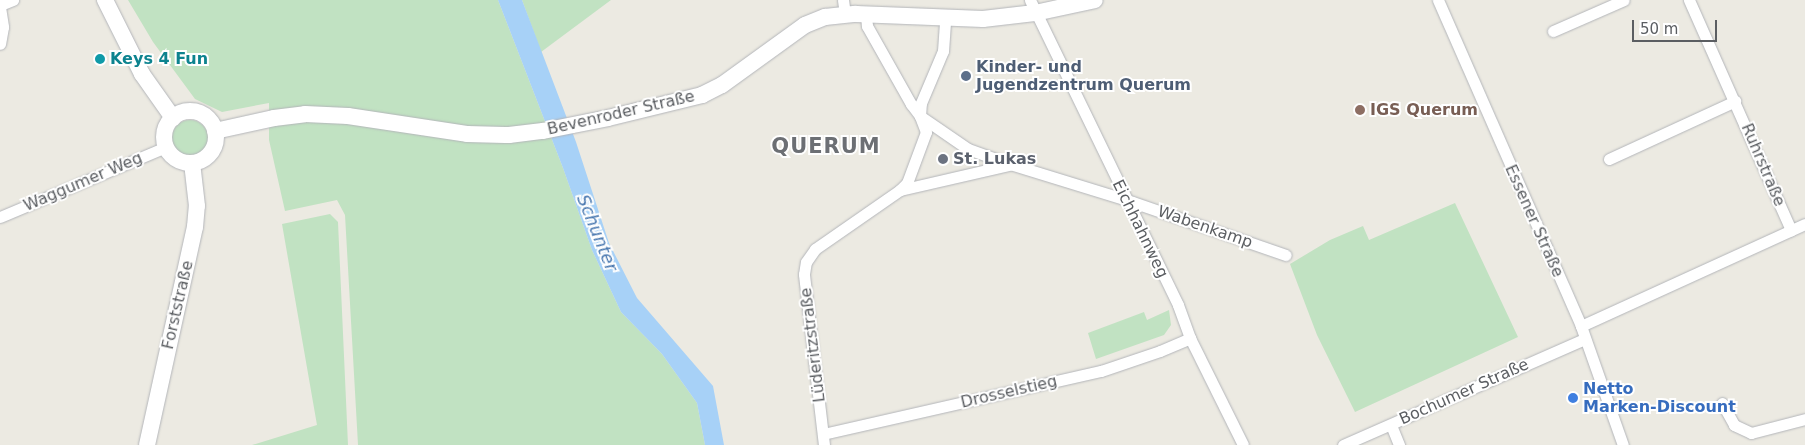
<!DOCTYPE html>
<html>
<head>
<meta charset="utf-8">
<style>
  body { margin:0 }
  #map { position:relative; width:1805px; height:445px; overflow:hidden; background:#eceae2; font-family:"DejaVu Sans",sans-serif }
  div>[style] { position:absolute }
  .green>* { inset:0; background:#c1e2c2 }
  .round { border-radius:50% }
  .water>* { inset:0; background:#a7d1f7 }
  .roads { filter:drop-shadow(0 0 1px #b3b5b9) drop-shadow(0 0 1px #b3b5b9) }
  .minor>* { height:11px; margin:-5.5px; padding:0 5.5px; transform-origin:5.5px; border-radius:5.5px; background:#fff }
  .secondary>* { height:16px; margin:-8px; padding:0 8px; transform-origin:8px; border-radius:8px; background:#fff }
  .secondary>.ring { margin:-8px; padding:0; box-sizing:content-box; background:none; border:16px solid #fff; border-radius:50% }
  .dots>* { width:14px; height:14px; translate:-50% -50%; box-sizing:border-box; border:2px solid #fff; border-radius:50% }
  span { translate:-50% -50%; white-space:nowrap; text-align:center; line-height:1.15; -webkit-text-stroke:4px #fff; paint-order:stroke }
  .culture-label { font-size:16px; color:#0d838f; font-weight:700 }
  .left { translate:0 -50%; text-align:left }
  .service-label { font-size:16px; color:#4e5e75; font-weight:700 }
  .education-label { font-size:16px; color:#785e54; font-weight:700 }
  .street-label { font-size:16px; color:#5b5e62 }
  .worship-label { font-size:16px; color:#5b616d; font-weight:700 }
  .shop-label { font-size:16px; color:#366cbe; font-weight:700 }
  .water-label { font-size:18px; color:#4978b0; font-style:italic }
  .district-label { font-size:21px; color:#6c6f74; font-weight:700; letter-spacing:1px }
  .scale { position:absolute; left:1632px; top:20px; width:85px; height:22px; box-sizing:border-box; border:2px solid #5b5e62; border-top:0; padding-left:6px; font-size:15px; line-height:18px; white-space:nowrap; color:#5b5e62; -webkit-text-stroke:4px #fff; paint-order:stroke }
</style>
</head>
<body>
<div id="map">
  <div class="green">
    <div style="clip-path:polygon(128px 0,498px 0,563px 168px,592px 250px,621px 312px,662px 354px,697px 403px,705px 445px,358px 445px,345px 215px,337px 200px,285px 211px,269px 140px,269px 103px,222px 112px,195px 99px,153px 42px)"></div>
    <div style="clip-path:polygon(522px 0,611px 0,541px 52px)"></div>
    <div class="round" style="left:172px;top:120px;width:36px;height:36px"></div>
    <div style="clip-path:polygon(1455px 203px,1518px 337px,1355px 412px,1317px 335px,1290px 264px,1330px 240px,1363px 226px,1369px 240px)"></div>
    <div style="clip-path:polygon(330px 214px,338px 222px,348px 445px,252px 445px,317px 425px,282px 224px)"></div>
    <div style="clip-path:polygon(1169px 310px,1171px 325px,1164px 335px,1096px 359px,1088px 333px,1144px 312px,1147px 320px)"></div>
  </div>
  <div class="water">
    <div style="clip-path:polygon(498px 0,522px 0,576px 142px,609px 243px,637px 298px,713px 386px,724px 445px,705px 445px,697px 403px,662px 354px,621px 312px,592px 250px,563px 168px)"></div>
  </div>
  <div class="roads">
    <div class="minor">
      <div style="left:843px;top:0;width:14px;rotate:82deg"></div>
      <div style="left:1030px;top:0;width:339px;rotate:64.1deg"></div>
      <div style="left:1178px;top:305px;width:35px;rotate:70deg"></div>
      <div style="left:1190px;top:338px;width:119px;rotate:63.6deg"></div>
      <div style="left:1438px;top:0;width:356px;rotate:66.3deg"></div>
      <div style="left:1581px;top:326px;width:126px;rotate:70.6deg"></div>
      <div style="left:1689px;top:0;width:252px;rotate:66.1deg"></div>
      <div style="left:0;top:5px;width:14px;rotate:-21deg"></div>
      <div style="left:0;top:7px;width:20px;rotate:81deg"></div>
      <div style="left:3px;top:27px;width:17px;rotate:100deg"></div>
      <div style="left:866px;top:15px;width:11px;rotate:85deg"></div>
      <div style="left:867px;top:26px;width:90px;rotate:60.6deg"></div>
      <div style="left:911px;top:104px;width:15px;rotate:53deg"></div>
      <div style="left:920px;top:116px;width:58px;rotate:34.5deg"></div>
      <div style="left:968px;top:149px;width:45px;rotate:19.7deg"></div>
      <div style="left:1010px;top:164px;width:119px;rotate:17.1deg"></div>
      <div style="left:1124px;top:199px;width:171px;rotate:19.1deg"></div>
      <div style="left:1553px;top:31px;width:77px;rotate:-23.6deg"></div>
      <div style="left:1609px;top:159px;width:139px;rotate:-24.7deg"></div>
      <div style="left:900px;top:190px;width:111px;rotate:-13deg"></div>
      <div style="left:0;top:217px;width:180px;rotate:-22.9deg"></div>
      <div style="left:1581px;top:326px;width:246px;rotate:-24.5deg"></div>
      <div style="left:1722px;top:403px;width:25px;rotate:61deg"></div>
      <div style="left:1734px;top:425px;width:19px;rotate:25deg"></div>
      <div style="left:1751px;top:433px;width:56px;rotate:-14.5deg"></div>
      <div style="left:1391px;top:425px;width:22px;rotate:68deg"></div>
      <div style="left:823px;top:434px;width:285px;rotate:-12.8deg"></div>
      <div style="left:1101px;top:371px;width:62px;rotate:-18.7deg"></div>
      <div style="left:1160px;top:351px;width:33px;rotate:-23deg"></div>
      <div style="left:824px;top:445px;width:172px;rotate:-96.7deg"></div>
      <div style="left:804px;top:274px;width:12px;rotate:-81deg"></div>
      <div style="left:806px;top:262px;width:16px;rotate:-55deg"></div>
      <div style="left:815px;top:249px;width:103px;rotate:-34.8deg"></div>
      <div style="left:900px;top:190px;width:10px;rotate:-45deg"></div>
      <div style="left:907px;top:183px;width:54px;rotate:-69.6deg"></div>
      <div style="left:926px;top:132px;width:17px;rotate:-111deg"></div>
      <div style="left:920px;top:116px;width:13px;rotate:-86deg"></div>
      <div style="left:921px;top:103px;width:56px;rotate:-67.1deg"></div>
      <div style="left:943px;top:51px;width:32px;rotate:-86deg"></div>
      <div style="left:1343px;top:445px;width:264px;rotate:-23.7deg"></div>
    </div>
    <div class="secondary">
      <div style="left:105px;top:0;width:83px;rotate:63.4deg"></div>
      <div style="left:142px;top:74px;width:54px;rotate:54.8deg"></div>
      <div class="ring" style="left:164px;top:111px;width:36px;height:36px"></div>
      <div style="left:215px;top:131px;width:60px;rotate:-12.4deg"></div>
      <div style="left:274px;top:118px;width:31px;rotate:-7deg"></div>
      <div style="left:305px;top:114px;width:43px;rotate:2.7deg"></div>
      <div style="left:348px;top:116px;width:120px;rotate:8.6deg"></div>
      <div style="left:467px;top:134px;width:42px;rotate:1.4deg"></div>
      <div style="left:509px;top:135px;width:34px;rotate:-7deg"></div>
      <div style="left:543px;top:131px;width:66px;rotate:-11.3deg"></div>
      <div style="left:608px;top:118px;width:97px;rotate:-13.7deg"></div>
      <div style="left:702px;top:95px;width:22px;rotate:-27deg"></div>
      <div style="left:722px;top:85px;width:102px;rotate:-35.9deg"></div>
      <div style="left:805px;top:25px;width:22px;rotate:-22deg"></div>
      <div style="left:825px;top:17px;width:31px;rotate:-6deg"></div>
      <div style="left:856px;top:14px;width:127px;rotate:2.3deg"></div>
      <div style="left:983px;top:19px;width:52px;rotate:-6.6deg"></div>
      <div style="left:1035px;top:13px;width:61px;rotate:-12.2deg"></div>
      <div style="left:147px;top:445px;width:223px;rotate:-77.6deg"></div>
      <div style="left:195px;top:227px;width:21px;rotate:-85deg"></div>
      <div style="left:197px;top:206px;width:43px;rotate:-96.6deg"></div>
    </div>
  </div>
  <div class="dots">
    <div style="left:100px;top:59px;background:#0f9aa8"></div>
    <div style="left:966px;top:76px;background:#5c6f8a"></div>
    <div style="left:1360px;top:110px;background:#8d6e63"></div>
    <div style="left:943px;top:159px;background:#6b7280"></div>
    <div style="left:1573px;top:398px;background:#3f7fe0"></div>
  </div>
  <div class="culture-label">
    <span class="left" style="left:110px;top:59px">Keys 4 Fun</span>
  </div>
  <div class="service-label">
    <span class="left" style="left:976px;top:76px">Kinder- und<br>Jugendzentrum Querum</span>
  </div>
  <div class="education-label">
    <span class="left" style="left:1370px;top:110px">IGS Querum</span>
  </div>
  <div class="street-label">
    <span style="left:621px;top:113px;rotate:-13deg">Bevenroder Straße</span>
    <span style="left:1763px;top:165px;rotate:67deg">Ruhrstraße</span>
    <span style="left:83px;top:182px;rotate:-23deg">Waggumer Weg</span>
    <span style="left:1534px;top:221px;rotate:66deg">Essener Straße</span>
    <span style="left:1205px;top:227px;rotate:19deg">Wabenkamp</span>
    <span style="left:1140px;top:229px;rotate:64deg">Eichhahnweg</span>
    <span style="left:178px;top:305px;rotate:-77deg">Forststraße</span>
    <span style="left:813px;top:345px;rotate:-97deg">Lüderitzstraße</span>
    <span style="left:1009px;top:392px;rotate:-13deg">Drosselstieg</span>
    <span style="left:1464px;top:392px;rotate:-24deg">Bochumer Straße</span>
  </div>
  <div class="worship-label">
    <span class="left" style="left:953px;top:159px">St. Lukas</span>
  </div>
  <div class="shop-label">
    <span class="left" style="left:1583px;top:398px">Netto<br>Marken-Discount</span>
  </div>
  <div class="water-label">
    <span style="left:597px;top:233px;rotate:68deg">Schunter</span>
  </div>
  <div class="district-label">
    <span style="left:826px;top:146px">QUERUM</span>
  </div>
  <div class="scale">50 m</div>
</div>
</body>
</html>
